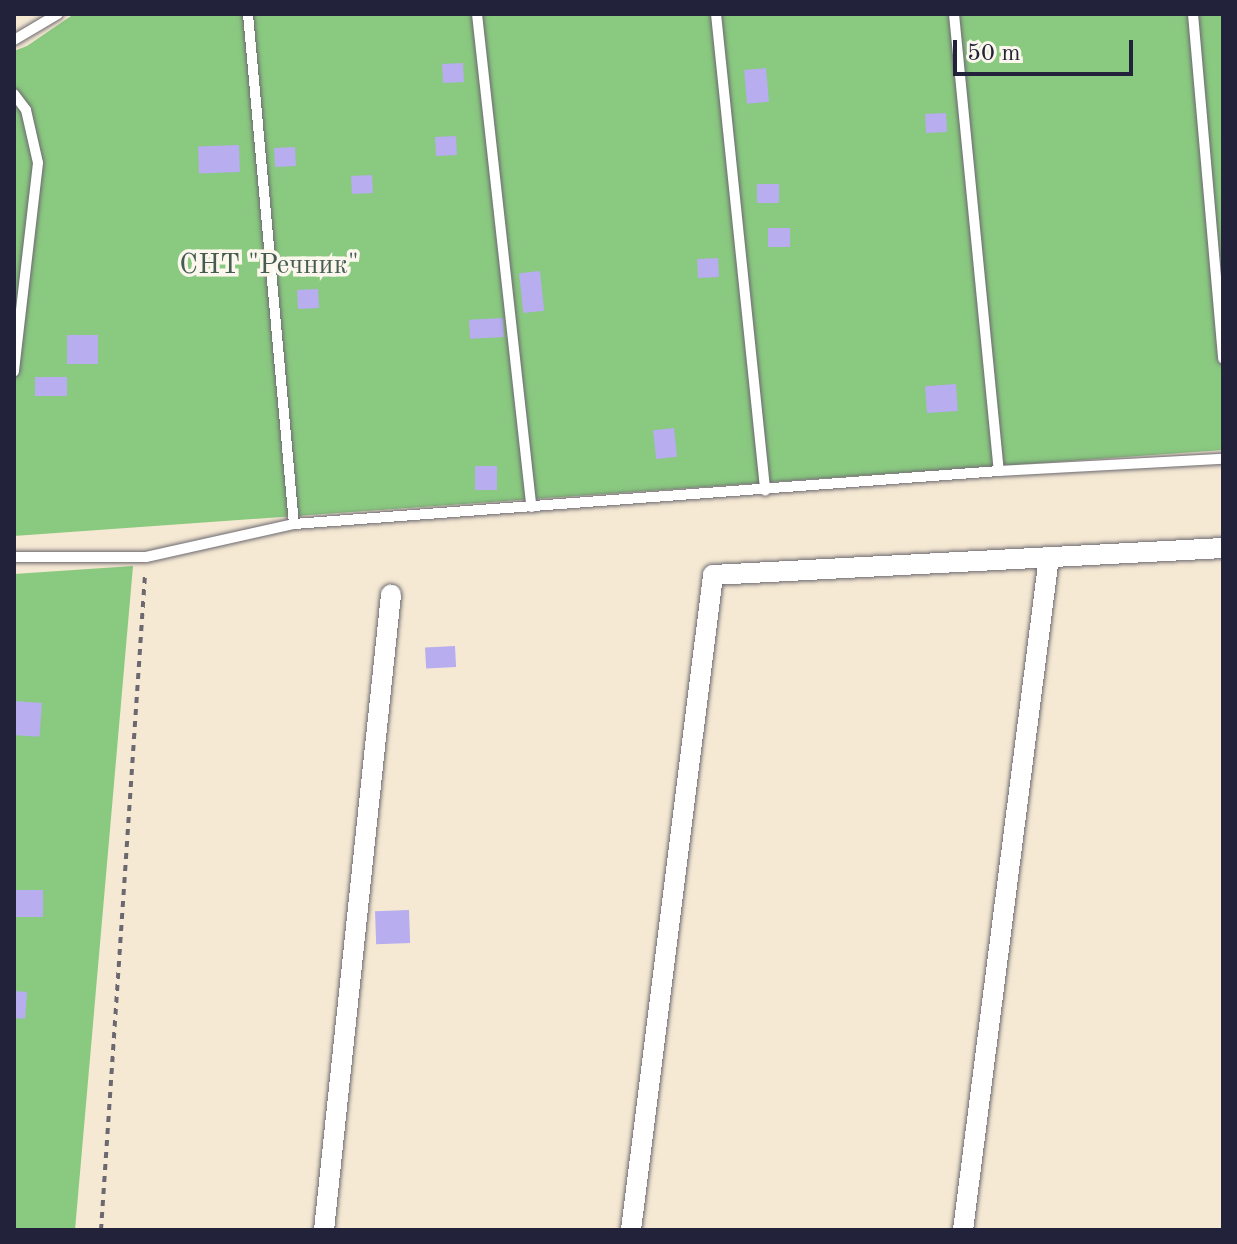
<!DOCTYPE html>
<html>
<head>
<meta charset="utf-8">
<style>
  body { margin:0 }
  #map { position:relative; width:1237px; height:1244px; overflow:hidden; background:#f5e9d3; font-family:"Old Standard TT",serif }
  div>[style] { position:absolute }
  .green>* { inset:0; background:#8ac980 }
  .building>* { inset:0; background:#b7adef; transform-origin:0 0 }
  .path>* { height:4px; margin-top:-2px; transform-origin:0; background:repeating-linear-gradient(90deg,#6c6870 0 6px,transparent 0 12px) }
  .roads { filter:drop-shadow(0 0 2px #6c6870) drop-shadow(0 0 2px #6c6870) }
  .service>* { height:10px; margin:-5px; padding:0 5px; transform-origin:5px; border-radius:5px; background:#fff }
  .minor>* { height:20px; margin:-10px; padding:0 10px; transform-origin:10px; border-radius:10px; background:#fff }
  span { translate:-50% -50%; white-space:nowrap; text-align:center; line-height:1.15; -webkit-text-stroke:7px #fbf7ec; paint-order:stroke }
  .park-label { font-size:28px; color:#465c53 }
  .frame { position:absolute; inset:0; border:16px solid #22223b; pointer-events:none }
  .scale { position:absolute; left:953px; top:40px; width:180px; height:36px; box-sizing:border-box; border:4px solid #22223b; border-top:0; padding-left:10px; font-size:24px; line-height:28px; white-space:nowrap; color:#22223b; -webkit-text-stroke:6px #fbf7ec; paint-order:stroke }
</style>
</head>
<body>
<div id="map">
  <div class="green">
    <div style="clip-path:polygon(74px 14px,1223px 14px,1223px 450px,14px 536px,14px 51px,27px 46px)"></div>
    <div style="clip-path:polygon(133px 566px,75px 1230px,14px 1230px,14px 574px)"></div>
  </div>
  <div class="building">
    <div style="left:463px;top:63px;width:19px;height:21px;rotate:87deg"></div>
    <div style="left:766px;top:68px;width:34px;height:22px;rotate:85deg"></div>
    <div style="left:946px;top:113px;width:19px;height:21px;rotate:87deg"></div>
    <div style="left:456px;top:136px;width:19px;height:21px;rotate:87deg"></div>
    <div style="left:239px;top:145px;width:27px;height:41px;rotate:88deg"></div>
    <div style="left:295px;top:147px;width:19px;height:21px;rotate:87deg"></div>
    <div style="left:372px;top:175px;width:18px;height:21px;rotate:87deg"></div>
    <div style="left:779px;top:184px;width:19px;height:22px;rotate:90deg"></div>
    <div style="left:768px;top:228px;width:22px;height:19px"></div>
    <div style="left:718px;top:258px;width:19px;height:21px;rotate:87deg"></div>
    <div style="left:540px;top:271px;width:40px;height:21px;rotate:84deg"></div>
    <div style="left:318px;top:289px;width:19px;height:21px;rotate:87deg"></div>
    <div style="left:503px;top:318px;width:19px;height:34px;rotate:87deg"></div>
    <div style="left:67px;top:335px;width:31px;height:29px"></div>
    <div style="left:67px;top:377px;width:19px;height:32px;rotate:90deg"></div>
    <div style="left:956px;top:384px;width:27px;height:31px;rotate:86deg"></div>
    <div style="left:674px;top:428px;width:29px;height:21px;rotate:84deg"></div>
    <div style="left:497px;top:466px;width:24px;height:22px;rotate:90deg"></div>
    <div style="left:455px;top:646px;width:21px;height:30px;rotate:87deg"></div>
    <div style="left:14px;top:701px;width:28px;height:34px;rotate:4deg"></div>
    <div style="left:43px;top:890px;width:27px;height:29px;rotate:90deg"></div>
    <div style="left:409px;top:910px;width:33px;height:34px;rotate:88deg"></div>
    <div style="left:14px;top:991px;width:13px;height:27px;rotate:4deg"></div>
  </div>
  <div class="path">
    <div style="left:101px;top:1230px;width:657px;rotate:-86.16deg"></div>
  </div>
  <div class="roads">
    <div class="service">
      <div style="left:248px;top:14px;width:512px;rotate:84.85deg"></div>
      <div style="left:477px;top:14px;width:496px;rotate:83.7deg"></div>
      <div style="left:716px;top:14px;width:479px;rotate:84.1deg"></div>
      <div style="left:954px;top:14px;width:459px;rotate:84.4deg"></div>
      <div style="left:1193px;top:14px;width:346px;rotate:85deg"></div>
      <div style="left:14px;top:40px;width:51px;rotate:-30.6deg"></div>
      <div style="left:14px;top:94px;width:20px;rotate:53deg"></div>
      <div style="left:26px;top:110px;width:54px;rotate:77.2deg"></div>
      <div style="left:38px;top:163px;width:210px;rotate:96.6deg"></div>
      <div style="left:14px;top:557px;width:132px"></div>
      <div style="left:146px;top:557px;width:152px;rotate:-12.6deg"></div>
      <div style="left:294px;top:524px;width:707px;rotate:-4.3deg"></div>
      <div style="left:999px;top:471px;width:224px;rotate:-3.1deg"></div>
    </div>
    <div class="minor">
      <div style="left:324px;top:1230px;width:639px;rotate:-83.98deg"></div>
      <div style="left:631px;top:1230px;width:660px;rotate:-82.86deg"></div>
      <div style="left:713px;top:575px;width:511px;rotate:-3.03deg"></div>
      <div style="left:963px;top:1230px;width:678px;rotate:-82.72deg"></div>
    </div>
  </div>
  <div class="park-label">
    <span style="left:269px;top:266px">СНТ "Речник"</span>
  </div>
  <div class="frame"></div>
  <div class="scale">50 m</div>
</div>
</body>
</html>
